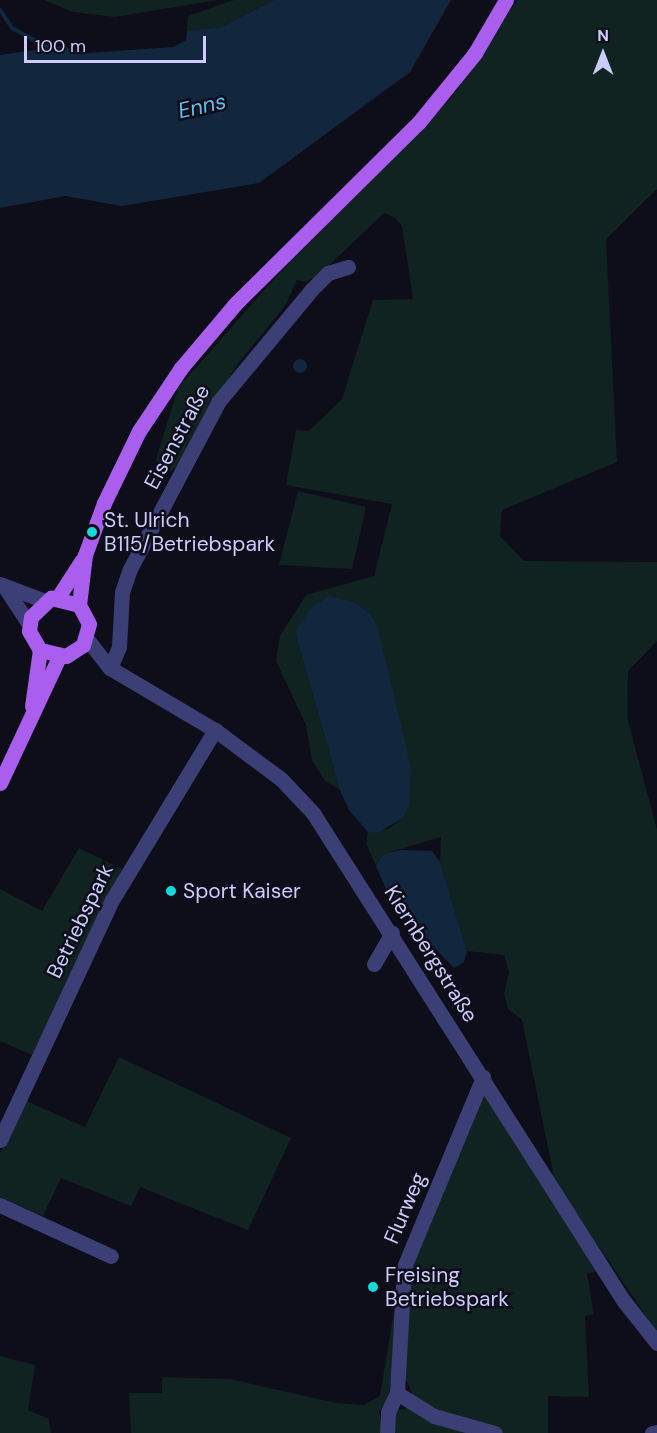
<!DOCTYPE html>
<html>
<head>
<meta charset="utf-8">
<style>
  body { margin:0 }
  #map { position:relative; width:657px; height:1433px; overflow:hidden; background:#0e0d1a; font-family:"DM Sans",sans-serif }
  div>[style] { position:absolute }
  .green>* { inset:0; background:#102321 }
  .water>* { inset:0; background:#12273e }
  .round { border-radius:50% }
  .stream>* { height:4px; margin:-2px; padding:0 2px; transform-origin:2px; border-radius:2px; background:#12273e }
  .minor>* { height:15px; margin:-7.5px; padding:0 7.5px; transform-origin:7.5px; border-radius:7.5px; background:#3c3f75 }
  .major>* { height:15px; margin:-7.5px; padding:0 7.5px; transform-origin:7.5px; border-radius:7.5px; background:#aa5eee }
  .dots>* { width:16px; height:16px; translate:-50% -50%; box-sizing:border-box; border:3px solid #0e0d1a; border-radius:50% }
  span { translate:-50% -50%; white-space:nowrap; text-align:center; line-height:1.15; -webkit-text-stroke:5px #0e0d1a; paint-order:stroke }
  .street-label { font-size:21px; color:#cccbfa }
  .poi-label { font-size:21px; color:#cccbfa }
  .left { translate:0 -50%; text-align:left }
  .water-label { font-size:22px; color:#64bcef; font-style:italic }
  .north { position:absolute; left:573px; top:24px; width:60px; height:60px; -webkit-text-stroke:4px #0e0d1a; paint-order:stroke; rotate:0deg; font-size:16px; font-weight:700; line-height:24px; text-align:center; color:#cccbfa }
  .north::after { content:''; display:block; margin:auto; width:21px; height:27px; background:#cccbfa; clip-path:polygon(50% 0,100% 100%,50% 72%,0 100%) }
  .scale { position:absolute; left:24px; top:36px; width:182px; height:27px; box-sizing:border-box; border:3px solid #cccbfa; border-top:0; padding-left:8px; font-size:18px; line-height:21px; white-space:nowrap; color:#cccbfa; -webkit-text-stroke:4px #0e0d1a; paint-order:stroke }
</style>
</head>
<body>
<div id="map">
  <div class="green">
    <div style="clip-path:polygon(44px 0,218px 0,115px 17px,73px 12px)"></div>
    <div style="clip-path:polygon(234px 0,274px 0,222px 27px,187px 31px,188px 16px)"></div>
    <div style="clip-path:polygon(517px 0,657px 0,657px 189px,606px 239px,617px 462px,502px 510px,500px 536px,524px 561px,657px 562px,657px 641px,628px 671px,627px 717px,657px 830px,657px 1332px,555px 1182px,522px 1020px,508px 1009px,504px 994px,509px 973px,504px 955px,467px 951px,440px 862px,441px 837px,383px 854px,376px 866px,366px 843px,368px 832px,389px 829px,403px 818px,411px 768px,370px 613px,355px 603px,295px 632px,340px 790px,325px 781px,312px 760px,306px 725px,276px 661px,280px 636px,306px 595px,374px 576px,392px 504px,286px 485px,296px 430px,309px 431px,342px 399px,373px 300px,413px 299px,402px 226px,394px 217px,384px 213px,321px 273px,306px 282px,297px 280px,285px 306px,236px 366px,179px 464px,169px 473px,160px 472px,156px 459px,178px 388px,275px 278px,454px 95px)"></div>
    <div style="clip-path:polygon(298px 491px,366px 507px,352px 569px,279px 565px)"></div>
    <div style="clip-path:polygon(79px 848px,122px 869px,32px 1055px,0 1041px,0 889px,42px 911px)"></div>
    <div style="clip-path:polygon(119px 1057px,291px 1138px,248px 1230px,140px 1187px,131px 1206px,61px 1178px,43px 1216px,0 1197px,0 1153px,24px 1100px,85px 1127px)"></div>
    <div style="clip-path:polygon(486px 1091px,598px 1271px,587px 1274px,594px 1314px,585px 1316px,589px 1397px,548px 1396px,548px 1433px,391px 1433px,394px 1411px,412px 1407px,414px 1398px,404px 1375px,411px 1257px,477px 1095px)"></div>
    <div style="clip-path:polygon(399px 1281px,392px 1374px,387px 1402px,379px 1411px,383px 1433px,131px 1433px,129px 1393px,162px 1393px,162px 1377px,230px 1379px,336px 1403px,364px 1405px,380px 1396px)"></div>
    <div style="clip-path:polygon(0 1356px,35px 1365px,28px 1410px,49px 1419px,51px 1433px,0 1433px)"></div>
  </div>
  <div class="water">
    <div style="clip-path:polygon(274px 0,451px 0,410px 72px,259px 183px,122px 206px,65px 196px,0 208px,0 55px,63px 46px,88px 53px,173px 47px,186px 40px,187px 31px,222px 27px)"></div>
    <div class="round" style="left:293px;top:359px;width:14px;height:14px"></div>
    <div style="clip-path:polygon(329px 596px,355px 603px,370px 613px,378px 628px,411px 768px,409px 805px,403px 818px,377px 833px,368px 832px,349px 810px,340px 790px,295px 632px,311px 608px)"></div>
    <div style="clip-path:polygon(401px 850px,432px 851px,440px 862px,467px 951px,464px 962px,454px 968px,392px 903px,376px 866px,383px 854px)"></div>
  </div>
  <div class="stream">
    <div style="left:0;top:10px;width:22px;rotate:56deg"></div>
    <div style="left:12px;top:28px;width:47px;rotate:28.2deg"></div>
  </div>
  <div class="minor">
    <div style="left:0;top:584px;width:48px;rotate:20.7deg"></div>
    <div style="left:4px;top:586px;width:45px;rotate:56.7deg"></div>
    <div style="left:87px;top:639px;width:37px;rotate:52deg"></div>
    <div style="left:110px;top:668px;width:122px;rotate:30.6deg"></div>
    <div style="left:215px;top:730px;width:82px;rotate:36.6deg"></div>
    <div style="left:281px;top:779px;width:47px;rotate:46.7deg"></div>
    <div style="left:313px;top:813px;width:577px;rotate:57.52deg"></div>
    <div style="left:623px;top:1300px;width:55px;rotate:51.7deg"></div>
    <div style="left:110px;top:668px;width:23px;rotate:-67deg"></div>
    <div style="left:119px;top:647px;width:55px;rotate:-86.9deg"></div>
    <div style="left:122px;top:592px;width:24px;rotate:-71deg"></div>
    <div style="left:130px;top:569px;width:190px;rotate:-62.1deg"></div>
    <div style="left:219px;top:401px;width:146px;rotate:-50.3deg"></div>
    <div style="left:312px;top:289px;width:23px;rotate:-45deg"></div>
    <div style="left:328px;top:273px;width:21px;rotate:-17deg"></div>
    <div style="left:374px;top:964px;width:36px;rotate:-60deg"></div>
    <div style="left:0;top:1140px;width:265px;rotate:-65deg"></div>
    <div style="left:112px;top:900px;width:199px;rotate:-58.8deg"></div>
    <div style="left:0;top:1205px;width:122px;rotate:24.7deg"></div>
    <div style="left:397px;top:1393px;width:44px;rotate:31.9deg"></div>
    <div style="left:434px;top:1416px;width:63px;rotate:15.6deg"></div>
    <div style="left:387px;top:1433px;width:21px;rotate:-87deg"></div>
    <div style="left:388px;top:1412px;width:21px;rotate:-65deg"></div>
    <div style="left:397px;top:1393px;width:126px;rotate:-86.8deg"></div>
    <div style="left:404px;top:1267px;width:206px;rotate:-67.4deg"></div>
    <div style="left:652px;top:1433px;width:5px;rotate:-11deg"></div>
  </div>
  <div class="major">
    <div style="left:58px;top:597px;width:44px;rotate:-57deg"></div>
    <div style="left:79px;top:605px;width:50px;rotate:-83.2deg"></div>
    <div style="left:85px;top:555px;width:55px;rotate:-69.9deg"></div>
    <div style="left:104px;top:503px;width:80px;rotate:-64.1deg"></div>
    <div style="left:139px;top:431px;width:76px;rotate:-56.3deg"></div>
    <div style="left:181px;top:368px;width:85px;rotate:-49.8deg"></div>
    <div style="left:236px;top:303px;width:257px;rotate:-44.7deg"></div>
    <div style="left:419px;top:122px;width:89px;rotate:-50.9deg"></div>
    <div style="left:475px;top:53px;width:61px;rotate:-59.7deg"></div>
    <div style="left:32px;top:706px;width:57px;rotate:-81.9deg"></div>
    <div style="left:40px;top:650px;width:22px;rotate:-120deg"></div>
    <div style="left:29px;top:631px;width:14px;rotate:-82deg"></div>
    <div style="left:31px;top:617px;width:28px;rotate:-44deg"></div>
    <div style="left:51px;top:598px;width:29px;rotate:14deg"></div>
    <div style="left:79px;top:605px;width:21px;rotate:62deg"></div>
    <div style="left:89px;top:624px;width:22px;rotate:106deg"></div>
    <div style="left:83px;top:645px;width:20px;rotate:147deg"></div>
    <div style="left:66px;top:656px;width:27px;rotate:-167deg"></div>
    <div style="left:0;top:783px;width:139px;rotate:-64.9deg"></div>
  </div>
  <div class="dots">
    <div style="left:92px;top:532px;background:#17d9da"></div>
    <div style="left:171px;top:891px;background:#17d9da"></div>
    <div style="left:373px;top:1287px;background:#17d9da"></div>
  </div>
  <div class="street-label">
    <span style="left:177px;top:437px;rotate:-62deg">Eisenstraße</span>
    <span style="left:80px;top:921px;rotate:-64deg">Betriebspark</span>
    <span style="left:431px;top:954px;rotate:58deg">Kiernbergstraße</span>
    <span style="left:405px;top:1208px;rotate:-67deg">Flurweg</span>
  </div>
  <div class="poi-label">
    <span class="left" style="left:104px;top:532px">St. Ulrich<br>B115/Betriebspark</span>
    <span class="left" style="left:183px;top:891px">Sport Kaiser</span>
    <span class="left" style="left:385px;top:1287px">Freising<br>Betriebspark</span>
  </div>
  <div class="water-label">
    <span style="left:202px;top:106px;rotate:-13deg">Enns</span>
  </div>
  <div class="north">N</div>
  <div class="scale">100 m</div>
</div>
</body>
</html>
